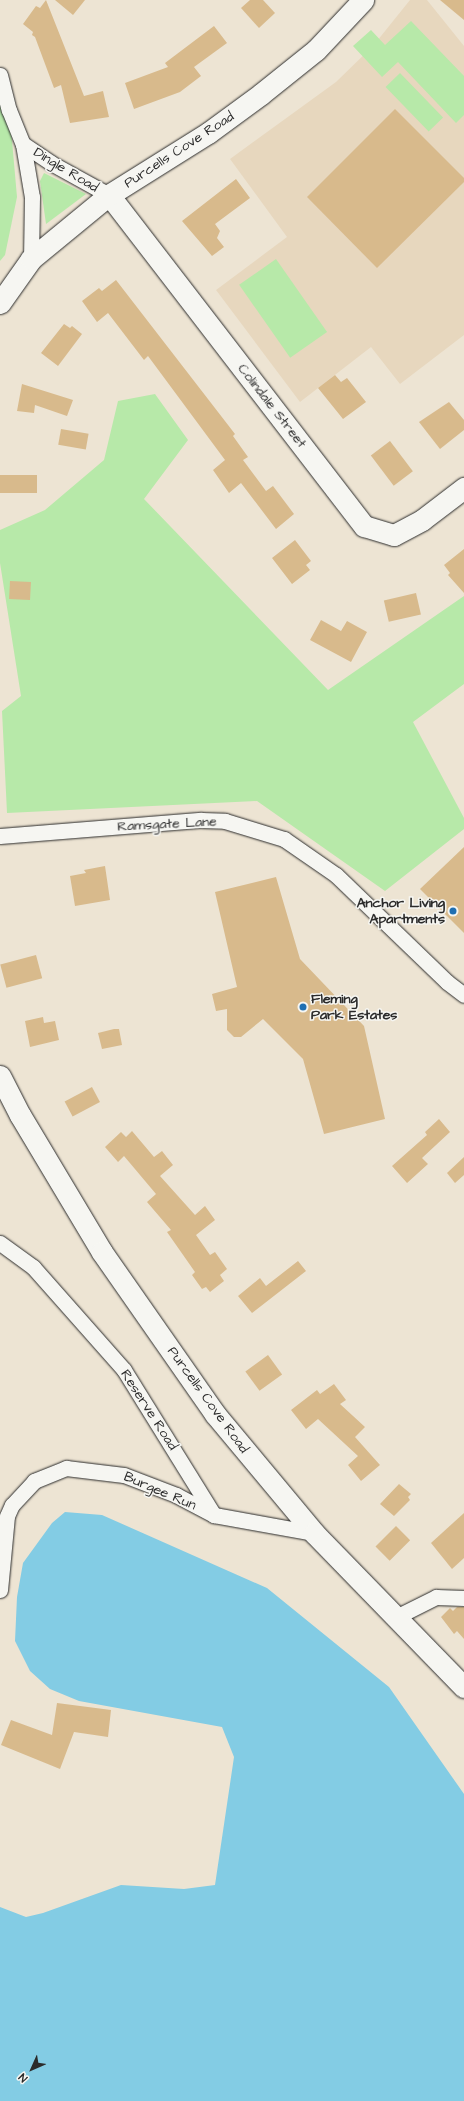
<!DOCTYPE html>
<html>
<head>
<meta charset="utf-8">
<style>
  body { margin:0 }
  #map { position:relative; width:464px; height:2101px; overflow:hidden; background:#ede4d3; font-family:"Architects Daughter",sans-serif }
  div>[style] { position:absolute }
  .built>* { inset:0; background:#e7d7be }
  .green>* { inset:0; background:#b7e9a9; transform-origin:0 0 }
  .water>* { inset:0; background:#83cce4 }
  .building>* { inset:0; background:#d8ba8c; transform-origin:0 0 }
  .roads { filter:drop-shadow(0 0 1px #2b2b2b) drop-shadow(0 0 1px #2b2b2b) }
  .street>* { height:15px; margin:-7.5px; padding:0 7.5px; transform-origin:7.5px; border-radius:7.5px; background:#f6f6f2 }
  .secondary>* { height:21px; margin:-10.5px; padding:0 10.5px; transform-origin:10.5px; border-radius:10.5px; background:#f6f6f2 }
  .dots>* { width:11px; height:11px; translate:-50% -50%; box-sizing:border-box; border:2px solid #f6f6f2; border-radius:50% }
  span { translate:-50% -50%; white-space:nowrap; text-align:center; line-height:1.15; -webkit-text-stroke:3px #f6f6f2; paint-order:stroke }
  .street-label { font-size:14px; color:#2b2b2b }
  .poi-label { font-size:14px; color:#2b2b2b; font-weight:700 }
  .right { translate:-100% -50%; text-align:right }
  .left { translate:0 -50%; text-align:left }
  .north { position:absolute; left:12px; top:2049px; width:40px; height:40px; -webkit-text-stroke:3px #f6f6f2; paint-order:stroke; rotate:225deg; font-size:11px; font-weight:700; line-height:16px; text-align:center; color:#2b2b2b }
  .north::after { content:''; display:block; margin:auto; width:14px; height:18px; background:#2b2b2b; clip-path:polygon(50% 0,100% 100%,50% 72%,0 100%) }
</style>
</head>
<body>
<div id="map">
  <div class="built">
    <div style="clip-path:polygon(410px 0,427px 0,464px 46px,464px 335px,400px 384px,371px 347px,300px 402px,216px 290px,287px 237px,230px 159px,336px 82px,373px 46px)"></div>
  </div>
  <div class="green">
    <div style="clip-path:polygon(411px 21px,464px 76px,464px 115px,456px 123px,398px 62px,382px 77px,353px 46px,371px 30px,385px 45px)"></div>
    <div style="clip-path:polygon(0 72px,7px 84px,17px 197px,5px 255px,0 261px)"></div>
    <div style="left:400px;top:73px;width:62px;height:20px;rotate:46deg"></div>
    <div style="clip-path:polygon(44px 173px,86px 194px,46px 224px,40px 181px)"></div>
    <div style="left:276px;top:259px;width:89px;height:45px;rotate:55deg"></div>
    <div style="clip-path:polygon(155px 394px,188px 440px,144px 499px,328px 690px,464px 596px,464px 684px,413px 722px,464px 818px,464px 829px,385px 891px,257px 801px,7px 813px,2px 711px,21px 696px,0 563px,0 530px,45px 510px,104px 460px,118px 401px)"></div>
  </div>
  <div class="water">
    <div style="clip-path:polygon(65px 1512px,102px 1515px,267px 1588px,389px 1687px,464px 1794px,464px 2101px,0 2101px,0 1907px,26px 1917px,43px 1913px,121px 1885px,184px 1889px,215px 1885px,234px 1757px,222px 1727px,79px 1701px,50px 1689px,30px 1671px,15px 1641px,17px 1597px,23px 1563px,52px 1523px)"></div>
  </div>
  <div class="building">
    <div style="clip-path:polygon(46px 0,84px 96px,103px 91px,109px 117px,70px 123px,61px 85px,54px 88px,35px 37px,32px 35px,33px 32px,23px 24px,36px 6px,40px 8px)"></div>
    <div style="clip-path:polygon(55px 0,85px 0,73px 15px)"></div>
    <div style="clip-path:polygon(250px 0,263px 0,275px 13px,259px 28px,241px 8px)"></div>
    <div style="clip-path:polygon(440px 0,464px 0,464px 20px)"></div>
    <div style="clip-path:polygon(214px 26px,227px 43px,194px 67px,201px 76px,180px 92px,134px 109px,125px 83px,168px 67px,165px 63px)"></div>
    <div style="clip-path:polygon(395px 109px,464px 178px,464px 182px,377px 268px,307px 197px)"></div>
    <div style="clip-path:polygon(236px 179px,250px 198px,215px 224px,220px 231px,217px 238px,224px 247px,212px 256px,182px 221px)"></div>
    <div style="clip-path:polygon(116px 280px,235px 434px,233px 436px,248px 457px,243px 460px,266px 491px,273px 486px,294px 514px,276px 529px,241px 483px,229px 493px,213px 470px,225px 460px,148px 356px,144px 360px,108px 313px,97px 322px,82px 301px,99px 288px,102px 291px)"></div>
    <div style="clip-path:polygon(64px 324px,70px 328px,72px 326px,82px 334px,58px 366px,41px 353px)"></div>
    <div style="clip-path:polygon(335px 375px,341px 382px,347px 378px,366px 402px,343px 419px,318px 388px)"></div>
    <div style="clip-path:polygon(22px 384px,73px 400px,67px 416px,35px 405px,34px 413px,17px 411px)"></div>
    <div style="clip-path:polygon(449px 402px,464px 420px,464px 430px,440px 449px,419px 422px)"></div>
    <div style="left:61px;top:429px;width:28px;height:16px;rotate:10deg"></div>
    <div style="left:390px;top:441px;width:38px;height:24px;rotate:53deg"></div>
    <div style="left:0;top:475px;width:37px;height:18px"></div>
    <div style="clip-path:polygon(295px 540px,311px 561px,306px 565px,310px 570px,292px 584px,272px 558px)"></div>
    <div style="clip-path:polygon(464px 549px,464px 593px,448px 575px,450px 573px,444px 565px)"></div>
    <div style="left:10px;top:581px;width:21px;height:18px;rotate:3deg"></div>
    <div style="left:416px;top:593px;width:22px;height:33px;rotate:77deg"></div>
    <div style="clip-path:polygon(321px 620px,341px 631px,347px 621px,367px 632px,351px 662px,310px 640px)"></div>
    <div style="clip-path:polygon(464px 847px,464px 933px,420px 889px)"></div>
    <div style="clip-path:polygon(105px 866px,110px 900px,75px 906px,70px 876px,86px 873px,84px 870px)"></div>
    <div style="clip-path:polygon(276px 877px,300px 959px,364px 1026px,385px 1119px,324px 1134px,303px 1059px,263px 1019px,241px 1037px,234px 1037px,227px 1030px,227px 1009px,216px 1011px,212px 994px,237px 987px,215px 892px)"></div>
    <div style="left:36px;top:955px;width:24px;height:37px;rotate:75deg"></div>
    <div style="clip-path:polygon(43px 1017px,44px 1023px,55px 1021px,59px 1040px,30px 1047px,25px 1021px)"></div>
    <div style="clip-path:polygon(114px 1029px,119px 1029px,122px 1045px,102px 1049px,98px 1033px)"></div>
    <div style="left:92px;top:1087px;width:17px;height:31px;rotate:62deg"></div>
    <div style="clip-path:polygon(439px 1119px,450px 1132px,422px 1158px,428px 1164px,407px 1183px,392px 1166px,427px 1135px,425px 1132px)"></div>
    <div style="clip-path:polygon(132px 1131px,154px 1157px,162px 1151px,173px 1165px,160px 1176px,195px 1215px,205px 1206px,215px 1220px,196px 1235px,210px 1255px,215px 1252px,227px 1269px,220px 1275px,224px 1281px,210px 1292px,206px 1287px,202px 1289px,192px 1275px,195px 1272px,167px 1232px,171px 1230px,147px 1202px,156px 1194px,124px 1156px,118px 1162px,105px 1147px,121px 1132px,126px 1137px)"></div>
    <div style="clip-path:polygon(464px 1157px,464px 1175px,455px 1183px,447px 1173px)"></div>
    <div style="clip-path:polygon(298px 1261px,306px 1271px,252px 1313px,238px 1296px,260px 1278px,266px 1286px)"></div>
    <div style="left:268px;top:1355px;width:24px;height:28px;rotate:54deg"></div>
    <div style="clip-path:polygon(334px 1384px,346px 1400px,340px 1404px,365px 1427px,355px 1437px,380px 1465px,361px 1481px,348px 1465px,358px 1456px,318px 1419px,306px 1429px,291px 1410px,317px 1390px,320px 1394px)"></div>
    <div style="clip-path:polygon(399px 1484px,411px 1494px,408px 1497px,410px 1500px,394px 1516px,380px 1504px)"></div>
    <div style="clip-path:polygon(464px 1513px,464px 1558px,452px 1569px,431px 1543px)"></div>
    <div style="left:396px;top:1526px;width:20px;height:29px;rotate:45deg"></div>
    <div style="clip-path:polygon(457px 1607px,464px 1607px,464px 1639px,457px 1631px,454px 1634px,441px 1617px,450px 1608px,453px 1611px)"></div>
    <div style="clip-path:polygon(57px 1703px,111px 1710px,108px 1737px,74px 1732px,60px 1769px,1px 1745px,11px 1720px,52px 1735px)"></div>
  </div>
  <div class="roads">
    <div class="street">
      <div style="left:0;top:75px;width:36px;rotate:76deg"></div>
      <div style="left:9px;top:110px;width:37px;rotate:68deg"></div>
      <div style="left:23px;top:144px;width:54px;rotate:80.4deg"></div>
      <div style="left:32px;top:197px;width:62px;rotate:90.9deg"></div>
      <div style="left:23px;top:144px;width:34px;rotate:34deg"></div>
      <div style="left:51px;top:163px;width:66px;rotate:28.9deg"></div>
      <div style="left:0;top:836px;width:202px;rotate:-4.6deg"></div>
      <div style="left:201px;top:820px;width:24px;rotate:2deg"></div>
      <div style="left:225px;top:821px;width:62px;rotate:17deg"></div>
      <div style="left:284px;top:839px;width:63px;rotate:34.7deg"></div>
      <div style="left:336px;top:875px;width:154px;rotate:43.9deg"></div>
      <div style="left:447px;top:982px;width:21px;rotate:37deg"></div>
      <div style="left:0;top:1243px;width:41px;rotate:36deg"></div>
      <div style="left:33px;top:1267px;width:137px;rotate:48.5deg"></div>
      <div style="left:124px;top:1370px;width:171px;rotate:58.2deg"></div>
      <div style="left:0;top:1590px;width:74px;rotate:-84.6deg"></div>
      <div style="left:7px;top:1516px;width:12px;rotate:-66deg"></div>
      <div style="left:12px;top:1505px;width:33px;rotate:-47deg"></div>
      <div style="left:34px;top:1481px;width:35px;rotate:-22deg"></div>
      <div style="left:66px;top:1468px;width:58px;rotate:6.9deg"></div>
      <div style="left:124px;top:1475px;width:56px;rotate:21deg"></div>
      <div style="left:176px;top:1495px;width:43px;rotate:27.8deg"></div>
      <div style="left:214px;top:1515px;width:102px;rotate:10.2deg"></div>
      <div style="left:396px;top:1617px;width:45px;rotate:-26.6deg"></div>
      <div style="left:436px;top:1597px;width:28px;rotate:2deg"></div>
    </div>
    <div class="secondary">
      <div style="left:109px;top:195px;width:418px;rotate:52.4deg"></div>
      <div style="left:364px;top:526px;width:31px;rotate:17deg"></div>
      <div style="left:394px;top:535px;width:32px;rotate:-28deg"></div>
      <div style="left:422px;top:520px;width:53px;rotate:-37.3deg"></div>
      <div style="left:0;top:303px;width:54px;rotate:-54.8deg"></div>
      <div style="left:31px;top:259px;width:101px;rotate:-39.4deg"></div>
      <div style="left:109px;top:195px;width:117px;rotate:-32.1deg"></div>
      <div style="left:208px;top:133px;width:66px;rotate:-36.3deg"></div>
      <div style="left:261px;top:94px;width:70px;rotate:-38.7deg"></div>
      <div style="left:316px;top:50px;width:69px;rotate:-46.8deg"></div>
      <div style="left:0;top:1076px;width:44px;rotate:62.9deg"></div>
      <div style="left:20px;top:1115px;width:160px;rotate:59.1deg"></div>
      <div style="left:102px;top:1252px;width:198px;rotate:55.1deg"></div>
      <div style="left:215px;top:1414px;width:155px;rotate:50.2deg"></div>
      <div style="left:314px;top:1533px;width:215px;rotate:45.8deg"></div>
    </div>
  </div>
  <div class="dots">
    <div style="left:453px;top:911px;background:#1f6fb2"></div>
    <div style="left:303px;top:1007px;background:#1f6fb2"></div>
  </div>
  <div class="street-label">
    <span style="left:179px;top:150px;rotate:-33deg">Purcells Cove Road</span>
    <span style="left:66px;top:170px;rotate:31deg">Dingle Road</span>
    <span style="left:272px;top:406px;rotate:52deg">Colindale Street</span>
    <span style="left:167px;top:824px;rotate:-3deg">Ramsgate Lane</span>
    <span style="left:208px;top:1400px;rotate:54deg">Purcells Cove Road</span>
    <span style="left:149px;top:1410px;rotate:57deg">Reserve Road</span>
    <span style="left:160px;top:1491px;rotate:23deg">Burgee Run</span>
  </div>
  <div class="poi-label">
    <span class="right" style="left:445px;top:911px">Anchor Living<br>Apartments</span>
    <span class="left" style="left:311px;top:1007px">Fleming<br>Park Estates</span>
  </div>
  <div class="north">N</div>
</div>
</body>
</html>
